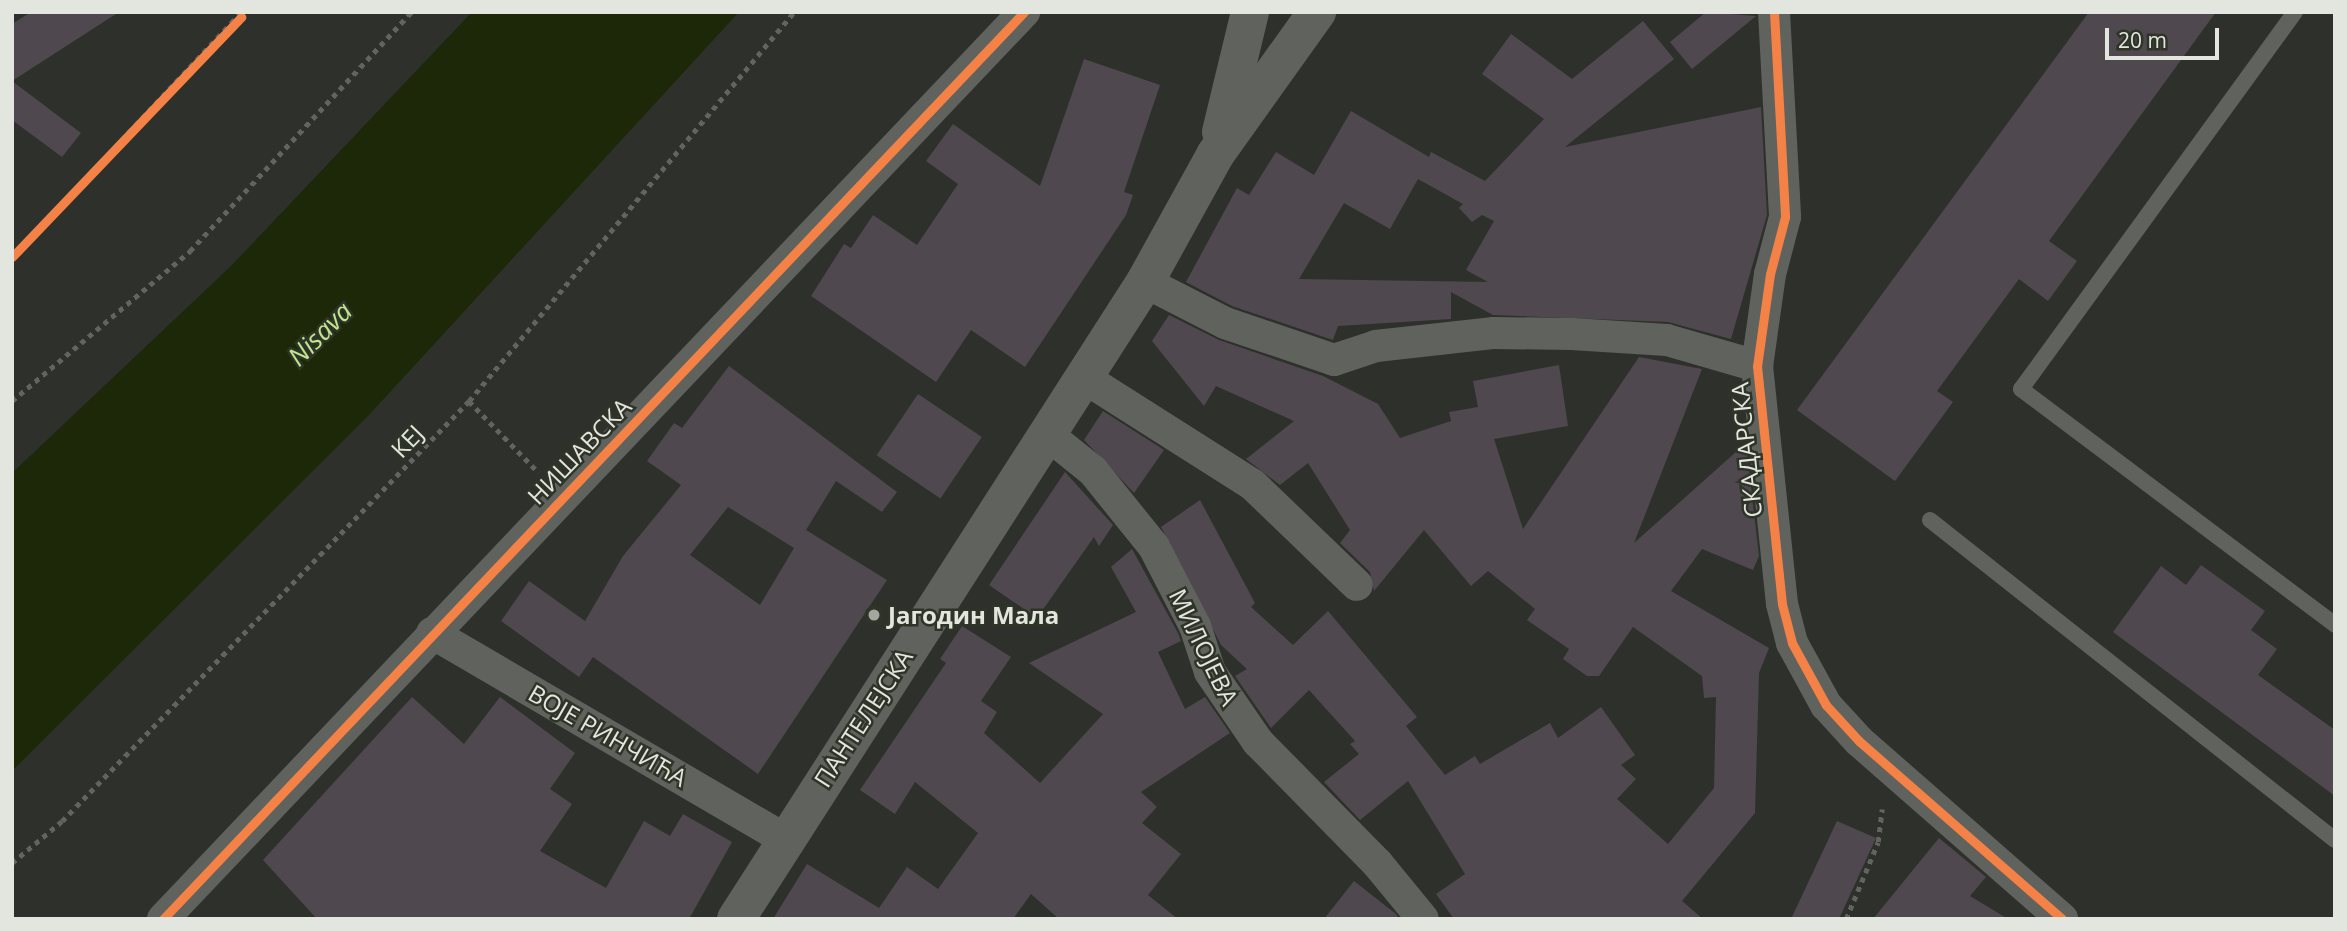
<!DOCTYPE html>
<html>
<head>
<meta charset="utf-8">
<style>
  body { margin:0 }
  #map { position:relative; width:2347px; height:931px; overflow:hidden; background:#2e312b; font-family:"Open Sans",sans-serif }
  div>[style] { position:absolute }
  .water>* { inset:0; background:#1c2808 }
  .building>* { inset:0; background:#4f484e; transform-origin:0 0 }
  .path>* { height:4.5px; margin-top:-2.25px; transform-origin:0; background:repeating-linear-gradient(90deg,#626460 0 5px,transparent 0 10px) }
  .lane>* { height:16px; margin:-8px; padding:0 8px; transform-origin:8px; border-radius:8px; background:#60635d }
  .street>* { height:32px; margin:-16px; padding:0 16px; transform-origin:16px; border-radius:16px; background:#60635d }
  .secondary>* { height:38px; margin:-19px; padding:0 19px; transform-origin:19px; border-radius:19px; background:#60635d }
  .cycleway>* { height:9px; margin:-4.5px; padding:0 4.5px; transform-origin:4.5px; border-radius:4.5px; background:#f48246 }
  .dots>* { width:19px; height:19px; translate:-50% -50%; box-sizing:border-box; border:4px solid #2f3428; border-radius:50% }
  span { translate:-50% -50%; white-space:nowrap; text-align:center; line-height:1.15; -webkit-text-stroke:5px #2f3428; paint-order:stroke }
  .street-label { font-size:24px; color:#e3e6df }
  .poi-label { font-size:24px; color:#e3e6df; font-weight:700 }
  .left { translate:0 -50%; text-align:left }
  .water-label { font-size:26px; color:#bfe68b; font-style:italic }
  .frame { position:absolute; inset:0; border:14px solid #e3e6df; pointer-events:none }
  .scale { position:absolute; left:2105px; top:28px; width:114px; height:32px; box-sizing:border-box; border:4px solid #e3e6df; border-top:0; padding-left:9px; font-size:21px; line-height:24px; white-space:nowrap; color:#e3e6df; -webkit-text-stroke:5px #2f3428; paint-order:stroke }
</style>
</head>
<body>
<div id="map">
  <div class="water">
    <div style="clip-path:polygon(472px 12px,739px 12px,369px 415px,12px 771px,12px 473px,231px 266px)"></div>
  </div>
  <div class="building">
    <div style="clip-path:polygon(31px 12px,119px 12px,12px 81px,12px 24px)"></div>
    <div style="clip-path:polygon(1706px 12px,1756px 16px,1692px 69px,1670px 42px)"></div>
    <div style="clip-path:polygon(2089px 12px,2216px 12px,2049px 241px,2077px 261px,2048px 301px,2019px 279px,1937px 391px,1953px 402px,1895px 481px,1797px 410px)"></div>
    <div style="clip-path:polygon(evenodd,1643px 21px,1674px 59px,1565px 147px,1761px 107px,1767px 215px,1731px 339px,1668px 322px,1493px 315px,1451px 292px,1451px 319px,1338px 326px,1333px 340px,1232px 306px,1186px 282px,1237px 188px,1249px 195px,1276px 152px,1314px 175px,1351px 111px,1429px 157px,1431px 152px,1485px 181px,1544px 119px,1482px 74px,1511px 34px,1572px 79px,1643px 21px,1418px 179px,1463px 204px,1459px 208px,1472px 222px,1482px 215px,1494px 221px,1466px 270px,1488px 282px,1299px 279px,1344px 203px,1390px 229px,1418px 179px)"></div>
    <div style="clip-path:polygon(1084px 59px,1160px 85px,1124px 192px,1133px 195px,1126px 215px,1025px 367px,971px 330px,936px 382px,811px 296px,844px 244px,851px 248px,873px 215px,917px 245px,958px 184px,926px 161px,953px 124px,1040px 186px)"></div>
    <div style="clip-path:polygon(12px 81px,81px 133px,62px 157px,12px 120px)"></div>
    <div style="clip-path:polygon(1169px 315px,1219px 340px,1323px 376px,1378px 404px,1400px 438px,1451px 421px,1449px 412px,1478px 407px,1473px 381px,1559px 365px,1568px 426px,1494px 439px,1523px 529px,1639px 357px,1702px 369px,1634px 543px,1746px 443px,1759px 556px,1753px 570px,1702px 549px,1671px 591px,1769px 648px,1759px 673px,1755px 813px,1682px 901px,1703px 919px,1454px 919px,1436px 894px,1465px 874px,1408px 781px,1360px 820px,1324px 782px,1359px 754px,1350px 744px,1355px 741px,1309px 690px,1271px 728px,1235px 676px,1247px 669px,1221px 645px,1161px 527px,1200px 500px,1255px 603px,1251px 607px,1293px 645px,1328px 611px,1417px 717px,1406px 726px,1445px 775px,1475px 756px,1480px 764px,1550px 723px,1558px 738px,1601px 707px,1635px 755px,1621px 765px,1636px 779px,1617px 799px,1668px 844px,1714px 788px,1716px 697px,1704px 698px,1702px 676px,1633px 627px,1599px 676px,1587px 676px,1563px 659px,1569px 649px,1527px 620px,1535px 609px,1488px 571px,1471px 586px,1424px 530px,1374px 591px,1370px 572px,1340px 543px,1350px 530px,1308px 463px,1280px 485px,1246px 459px,1294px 421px,1216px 386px,1204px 406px,1152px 341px)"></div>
    <div style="clip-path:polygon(evenodd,729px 366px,897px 492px,882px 512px,836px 481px,806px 530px,887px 580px,758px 774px,593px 657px,579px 677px,501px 621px,529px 581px,585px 621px,623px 556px,681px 485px,647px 461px,674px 423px,682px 428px,729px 366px,728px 507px,794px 548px,760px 605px,690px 555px,728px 507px)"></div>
    <div style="left:918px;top:394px;width:77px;height:74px;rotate:34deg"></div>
    <div style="clip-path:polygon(1103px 411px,1164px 450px,1134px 493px,1084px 440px)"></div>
    <div style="clip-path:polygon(1065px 472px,1113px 525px,1099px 546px,1094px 537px,1037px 618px,989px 585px)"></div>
    <div style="clip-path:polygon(1132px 549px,1178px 633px,1181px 641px,1158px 652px,1185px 709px,1205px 697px,1230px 733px,1141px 792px,1157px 807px,1142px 823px,1181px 854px,1148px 895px,1178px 919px,1059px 919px,1031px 894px,1013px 919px,773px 919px,807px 864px,879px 908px,907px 867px,938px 889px,978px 833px,915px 782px,895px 814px,860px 790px,946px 663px,940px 659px,962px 626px,1011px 657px,981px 701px,997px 712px,984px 733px,1040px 783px,1103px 714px,1029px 663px,1136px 612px,1111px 567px)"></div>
    <div style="clip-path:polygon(2201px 565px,2265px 611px,2251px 630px,2277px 649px,2258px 675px,2335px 730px,2335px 796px,2113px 632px,2161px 566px,2186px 585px)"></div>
    <div style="clip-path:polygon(412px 697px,464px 744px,500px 697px,575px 753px,550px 789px,572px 804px,540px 851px,606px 888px,644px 821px,670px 836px,683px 814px,732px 842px,689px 919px,317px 919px,263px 860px)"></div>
    <div style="clip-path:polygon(1837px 821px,1876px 838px,1839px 919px,1791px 919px)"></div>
    <div style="clip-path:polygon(1939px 838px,1986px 877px,1970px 896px,2008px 919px,1873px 919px)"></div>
    <div style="clip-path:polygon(1354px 881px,1396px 914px,1399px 919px,1324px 919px)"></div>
  </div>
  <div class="path">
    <div style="left:12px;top:257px;width:335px;rotate:-46.9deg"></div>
    <div style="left:12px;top:401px;width:233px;rotate:-40.1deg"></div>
    <div style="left:190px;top:251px;width:326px;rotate:-47.2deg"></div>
    <div style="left:469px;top:401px;width:100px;rotate:45.8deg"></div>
    <div style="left:12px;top:863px;width:65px;rotate:-40deg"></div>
    <div style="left:62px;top:821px;width:585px;rotate:-45.9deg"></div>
    <div style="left:469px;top:401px;width:507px;rotate:-50.12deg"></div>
    <div style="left:1846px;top:919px;width:83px;rotate:-67.4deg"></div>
    <div style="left:1878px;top:842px;width:33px;rotate:-83deg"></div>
  </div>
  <div class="lane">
    <div style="left:2295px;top:12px;width:466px;rotate:126deg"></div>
    <div style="left:2021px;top:389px;width:393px;rotate:36.9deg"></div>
    <div style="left:1930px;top:520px;width:516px;rotate:38.31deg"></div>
  </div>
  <div class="street">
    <div style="left:1774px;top:12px;width:205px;rotate:86.9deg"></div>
    <div style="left:1785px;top:217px;width:59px;rotate:104.7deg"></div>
    <div style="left:1770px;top:274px;width:93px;rotate:98deg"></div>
    <div style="left:1757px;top:366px;width:239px;rotate:84deg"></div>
    <div style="left:1782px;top:604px;width:40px;rotate:75.6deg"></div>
    <div style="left:1792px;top:643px;width:71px;rotate:61.3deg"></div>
    <div style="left:1826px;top:705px;width:49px;rotate:47.5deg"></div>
    <div style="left:1859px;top:741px;width:270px;rotate:41.2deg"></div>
    <div style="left:1145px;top:282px;width:90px;rotate:27.1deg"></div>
    <div style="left:1225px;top:323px;width:115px;rotate:18.7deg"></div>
    <div style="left:1334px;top:360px;width:44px;rotate:-18.4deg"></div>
    <div style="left:1376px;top:346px;width:119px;rotate:-6.3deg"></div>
    <div style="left:1494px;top:333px;width:78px;rotate:0.7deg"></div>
    <div style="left:1572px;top:334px;width:95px;rotate:3.6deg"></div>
    <div style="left:1667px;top:340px;width:94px;rotate:16.1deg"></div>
    <div style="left:1083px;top:377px;width:201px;rotate:32.4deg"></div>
    <div style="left:1253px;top:485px;width:144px;rotate:43.9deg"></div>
    <div style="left:1047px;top:434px;width:59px;rotate:38.8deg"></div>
    <div style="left:1093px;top:471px;width:97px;rotate:51.2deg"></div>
    <div style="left:1154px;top:547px;width:89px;rotate:62.6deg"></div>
    <div style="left:1195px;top:626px;width:48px;rotate:71.9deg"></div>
    <div style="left:1210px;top:672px;width:85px;rotate:55.6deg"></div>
    <div style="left:1258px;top:742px;width:170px;rotate:45.5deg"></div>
    <div style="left:1377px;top:863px;width:72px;rotate:50.6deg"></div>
    <div style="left:432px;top:633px;width:408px;rotate:30.3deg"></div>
    <div style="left:163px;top:919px;width:1251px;rotate:-46.49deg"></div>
  </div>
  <div class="secondary">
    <div style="left:1221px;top:132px;width:123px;rotate:-76.4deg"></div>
    <div style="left:736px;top:919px;width:757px;rotate:-57.3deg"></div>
    <div style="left:1145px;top:282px;width:145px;rotate:-61.1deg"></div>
    <div style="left:1215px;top:155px;width:176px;rotate:-54.5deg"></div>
  </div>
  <div class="cycleway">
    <div style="left:1774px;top:12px;width:205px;rotate:86.9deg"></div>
    <div style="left:1785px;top:217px;width:59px;rotate:104.7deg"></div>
    <div style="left:1770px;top:274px;width:93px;rotate:98deg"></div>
    <div style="left:1757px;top:366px;width:239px;rotate:84deg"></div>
    <div style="left:1782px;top:604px;width:40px;rotate:75.6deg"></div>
    <div style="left:1792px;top:643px;width:71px;rotate:61.3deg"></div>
    <div style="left:1826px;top:705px;width:49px;rotate:47.5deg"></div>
    <div style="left:1859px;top:741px;width:270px;rotate:41.2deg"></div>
    <div style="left:12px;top:257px;width:332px;rotate:-46.3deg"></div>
    <div style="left:163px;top:919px;width:1251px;rotate:-46.49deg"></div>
  </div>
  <div class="dots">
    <div style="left:874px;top:615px;background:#a4a7a0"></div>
  </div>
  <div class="street-label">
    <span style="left:407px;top:441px;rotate:-46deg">КЕЈ</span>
    <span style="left:1746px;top:450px;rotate:-96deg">СКАДАРСКА</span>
    <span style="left:579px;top:451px;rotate:-46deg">НИШАВСКА</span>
    <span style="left:1204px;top:647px;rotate:64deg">МИЛОЈЕВА</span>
    <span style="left:863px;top:718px;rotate:-57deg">ПАНТЕЛЕЈСКА</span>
    <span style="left:608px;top:735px;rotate:30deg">ВОЈЕ РИНЧИЋА</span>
  </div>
  <div class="poi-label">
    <span class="left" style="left:888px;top:615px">Јагодин Мала</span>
  </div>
  <div class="water-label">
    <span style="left:320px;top:334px;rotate:-45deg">Nisava</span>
  </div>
  <div class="frame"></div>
  <div class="scale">20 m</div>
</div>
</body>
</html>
